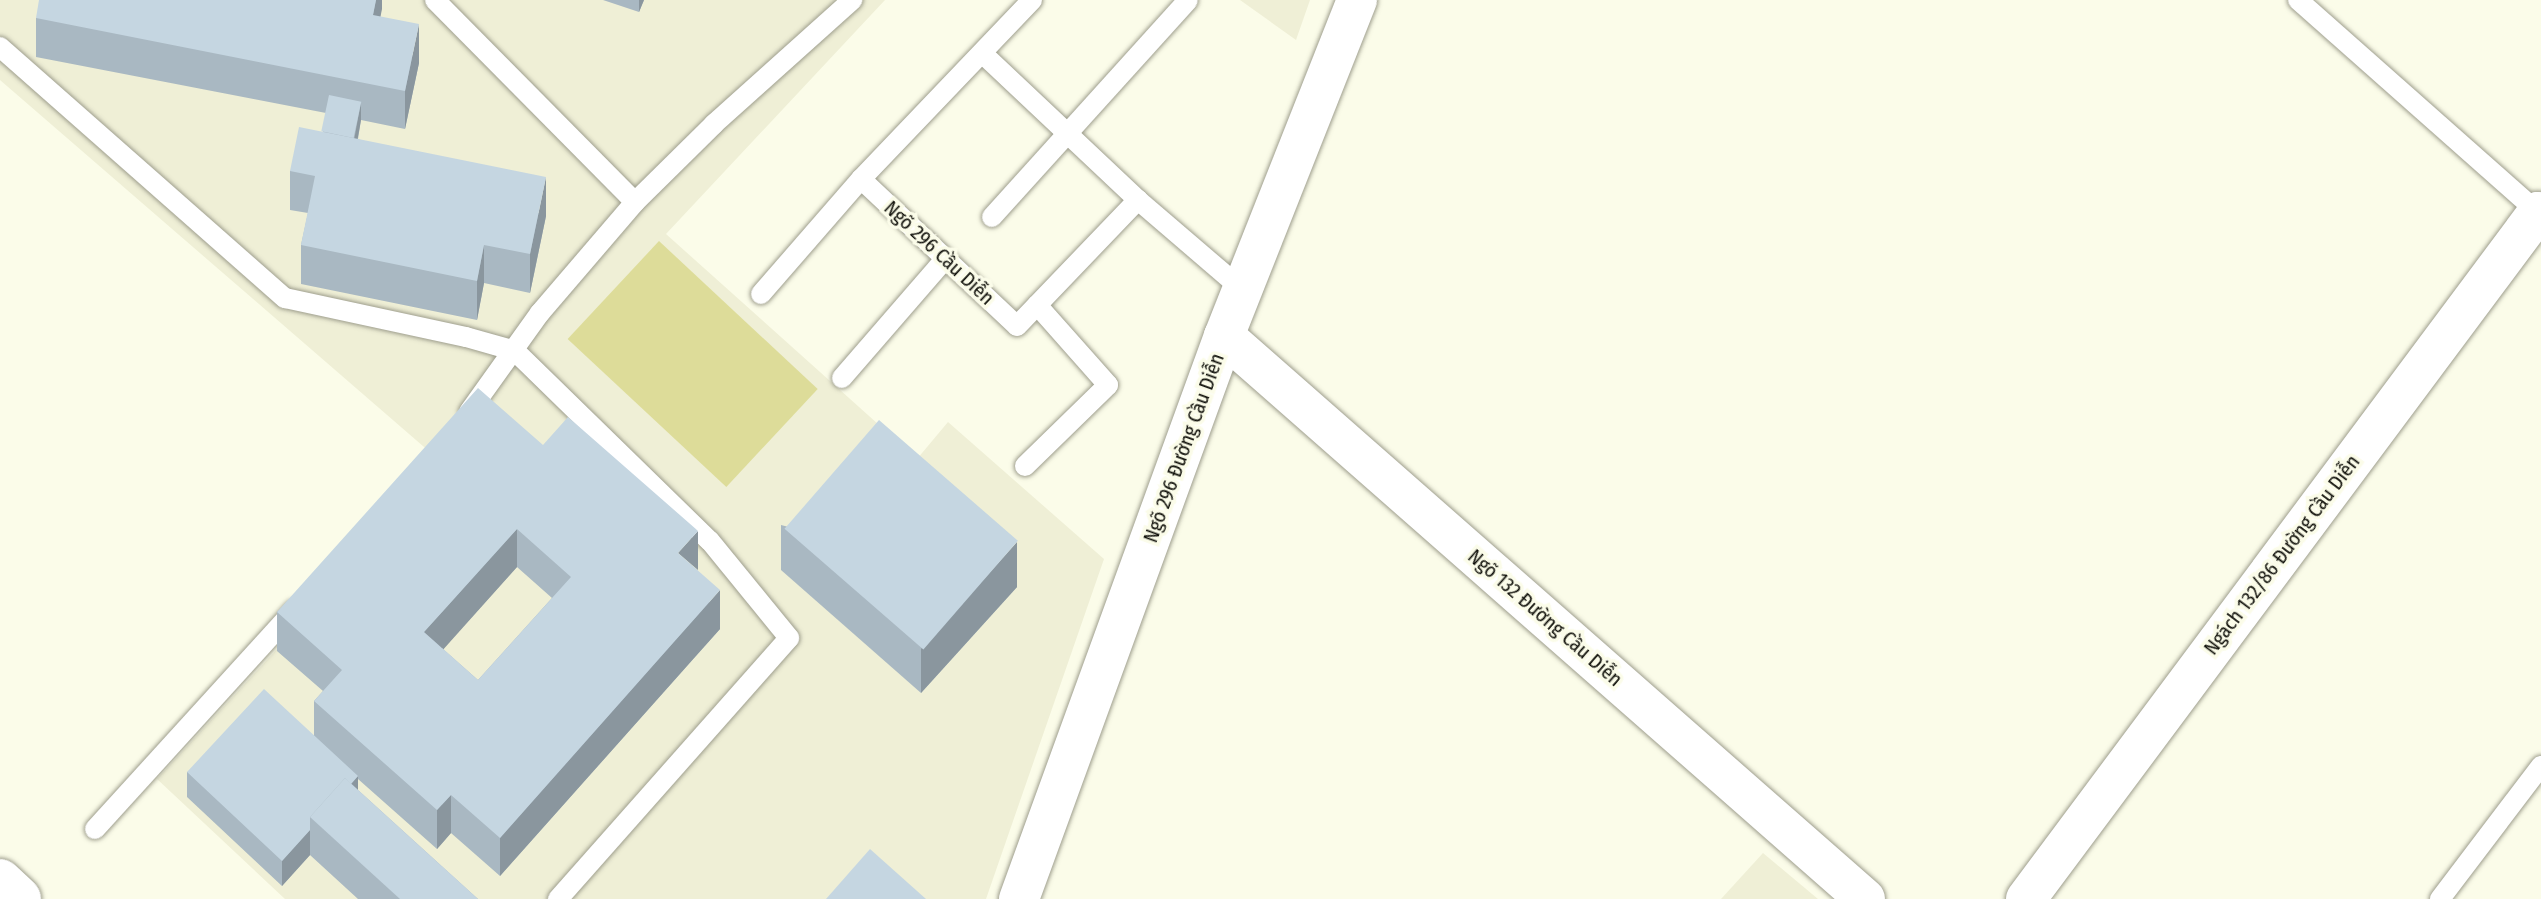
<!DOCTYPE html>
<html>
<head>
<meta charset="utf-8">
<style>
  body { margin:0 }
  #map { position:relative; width:2541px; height:899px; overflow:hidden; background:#fbfce9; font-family:"Fira Sans Condensed",sans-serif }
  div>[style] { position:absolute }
  .built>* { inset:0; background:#efefd6 }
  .green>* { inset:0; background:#dddc99; transform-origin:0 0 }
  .roads { filter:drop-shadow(0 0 2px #9e9e8d) drop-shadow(0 0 2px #9e9e8d) }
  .lane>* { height:20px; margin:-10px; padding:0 10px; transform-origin:10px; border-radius:10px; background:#fff }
  .street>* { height:40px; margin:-20px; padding:0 20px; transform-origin:20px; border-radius:20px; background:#fff }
  .highway>* { height:44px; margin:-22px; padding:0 22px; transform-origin:22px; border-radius:22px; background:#fff }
  .wall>* { inset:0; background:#a9b8c2 }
  .shaded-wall>* { inset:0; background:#8a969e }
  .building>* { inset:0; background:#c5d6e1; transform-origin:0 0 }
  span { translate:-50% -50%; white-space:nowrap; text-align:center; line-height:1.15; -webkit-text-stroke:7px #fbfce9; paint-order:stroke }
  .street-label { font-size:20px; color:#10100a }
</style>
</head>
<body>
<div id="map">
  <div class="built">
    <div style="clip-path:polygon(0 0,885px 0,666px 234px,917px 459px,948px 422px,1104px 559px,986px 899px,285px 899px,157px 779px,446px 466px,0 80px)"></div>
    <div style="clip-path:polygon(1240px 0,1310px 0,1296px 40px)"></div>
    <div style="clip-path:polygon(1763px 853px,1818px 899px,1721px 899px)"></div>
  </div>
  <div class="green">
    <div style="left:659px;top:241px;width:217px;height:134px;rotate:43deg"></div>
  </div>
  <div class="roads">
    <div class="lane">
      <div style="left:435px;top:0;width:284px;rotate:45.3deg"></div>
      <div style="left:1032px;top:0;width:248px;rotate:133.7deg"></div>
      <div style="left:861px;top:179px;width:214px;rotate:43.3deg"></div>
      <div style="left:1017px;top:326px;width:175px;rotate:-46.2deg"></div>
      <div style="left:2298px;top:0;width:320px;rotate:41.5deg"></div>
      <div style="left:0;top:47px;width:380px;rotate:41.4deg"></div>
      <div style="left:285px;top:298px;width:185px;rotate:12.2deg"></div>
      <div style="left:466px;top:337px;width:51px;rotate:15.9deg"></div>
      <div style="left:515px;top:351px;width:272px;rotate:44.3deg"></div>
      <div style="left:710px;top:541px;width:125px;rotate:50.8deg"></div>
      <div style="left:789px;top:638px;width:349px;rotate:131.5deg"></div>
      <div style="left:982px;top:53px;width:214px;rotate:43.3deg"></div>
      <div style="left:1138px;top:200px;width:138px;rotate:40.6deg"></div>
      <div style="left:992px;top:217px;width:292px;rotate:-47.9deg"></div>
      <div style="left:761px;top:294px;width:152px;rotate:-49deg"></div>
      <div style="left:842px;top:378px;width:157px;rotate:-49.1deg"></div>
      <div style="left:469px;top:412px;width:122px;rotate:-54.4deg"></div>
      <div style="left:540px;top:313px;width:146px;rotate:-49.4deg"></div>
      <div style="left:635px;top:202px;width:111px;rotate:-44.6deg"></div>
      <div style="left:714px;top:124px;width:186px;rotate:-41.9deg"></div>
      <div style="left:1025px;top:466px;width:116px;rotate:-44.3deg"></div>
      <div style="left:1108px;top:385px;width:107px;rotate:-131.6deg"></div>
      <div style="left:95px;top:829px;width:296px;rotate:-47.7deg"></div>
      <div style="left:2440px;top:899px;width:167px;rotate:-52.8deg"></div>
    </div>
    <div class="street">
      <div style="left:1224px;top:336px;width:853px;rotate:41.29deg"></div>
      <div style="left:1019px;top:899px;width:599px;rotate:-69.99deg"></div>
      <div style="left:1224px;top:336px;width:361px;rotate:-68.4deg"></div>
      <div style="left:2026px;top:899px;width:857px;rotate:-53.3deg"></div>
      <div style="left:2538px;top:212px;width:4px;rotate:34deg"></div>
    </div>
    <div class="highway">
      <div style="left:0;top:881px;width:26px;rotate:43deg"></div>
    </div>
  </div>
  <div class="wall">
    <div style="clip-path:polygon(382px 0,380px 17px,419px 63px,405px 129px,361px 120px,358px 139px,546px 216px,530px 293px,484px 283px,477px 320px,301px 284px,301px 245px,308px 213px,290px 210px,290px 171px,323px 132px,326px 113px,36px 57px,36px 18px)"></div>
    <div style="clip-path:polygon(603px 0,644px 0,639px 12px)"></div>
    <div style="clip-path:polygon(evenodd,543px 445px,697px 570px,720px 629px,500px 876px,451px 833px,437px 849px,358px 779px,358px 790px,478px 899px,358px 899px,310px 855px,282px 886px,187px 797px,187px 772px,314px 735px,314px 701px,323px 691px,277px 651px,277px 612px,543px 445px,517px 567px,552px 598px,478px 680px,443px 649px,517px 567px)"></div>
    <div style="clip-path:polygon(781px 525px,1017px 587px,921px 693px,781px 570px)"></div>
  </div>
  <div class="shaded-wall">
    <div style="clip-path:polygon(376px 0,382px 0,382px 9px,373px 54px,373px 15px)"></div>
    <div style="clip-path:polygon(639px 0,644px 0,639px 12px)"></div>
    <div style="clip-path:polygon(419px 24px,419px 63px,405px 129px,405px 91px)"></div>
    <div style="clip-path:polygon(361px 102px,361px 120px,351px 175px,351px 157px)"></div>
    <div style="clip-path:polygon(546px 177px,546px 216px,530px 293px,530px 254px)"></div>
    <div style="clip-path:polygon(484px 245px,484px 283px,477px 320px,477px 281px)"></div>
    <div style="clip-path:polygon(517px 529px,517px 567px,424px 671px,424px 632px)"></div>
    <div style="clip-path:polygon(698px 531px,698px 570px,678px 553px)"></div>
    <div style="clip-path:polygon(1017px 542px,1017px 587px,921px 693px,921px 649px)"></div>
    <div style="clip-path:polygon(720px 590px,720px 629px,500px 876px,500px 838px)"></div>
    <div style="clip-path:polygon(358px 776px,358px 802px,316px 823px)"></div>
    <div style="clip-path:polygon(451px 795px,451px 833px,437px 849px,437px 810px)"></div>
    <div style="clip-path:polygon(310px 830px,310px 855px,282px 886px,282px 861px)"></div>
  </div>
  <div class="building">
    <div style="clip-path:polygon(39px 0,376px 0,373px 15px,419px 24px,405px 91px,36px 18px)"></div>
    <div style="left:329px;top:95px;width:33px;height:37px;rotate:12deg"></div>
    <div style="clip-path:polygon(299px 127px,546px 177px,530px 254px,484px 245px,477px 281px,301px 245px,315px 176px,290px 171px)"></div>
    <div style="clip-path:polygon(evenodd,478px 388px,543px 445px,568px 417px,698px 531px,678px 553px,720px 590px,500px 838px,451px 795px,437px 810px,314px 701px,342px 670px,277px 612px,478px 388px,517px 529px,571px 577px,478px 680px,424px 632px,517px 529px)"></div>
    <div style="left:879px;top:420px;width:184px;height:144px;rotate:41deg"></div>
    <div style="clip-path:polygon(264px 689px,358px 776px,351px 784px,345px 778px,310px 817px,310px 830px,282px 861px,187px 772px)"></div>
    <div style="clip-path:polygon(345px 778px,478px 899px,400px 899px,310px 817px)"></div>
    <div style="clip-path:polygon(870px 849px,926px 899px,826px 899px)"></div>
  </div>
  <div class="street-label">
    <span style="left:939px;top:253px;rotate:43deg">Ngõ 296 Cầu Diễn</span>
    <span style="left:1184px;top:448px;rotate:-70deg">Ngõ 296 Đường Cầu Diễn</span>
    <span style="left:2282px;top:555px;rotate:-53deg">Ngách 132/86 Đường Cầu Diễn</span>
    <span style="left:1545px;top:618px;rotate:41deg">Ngõ 132 Đường Cầu Diễn</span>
  </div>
</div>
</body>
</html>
